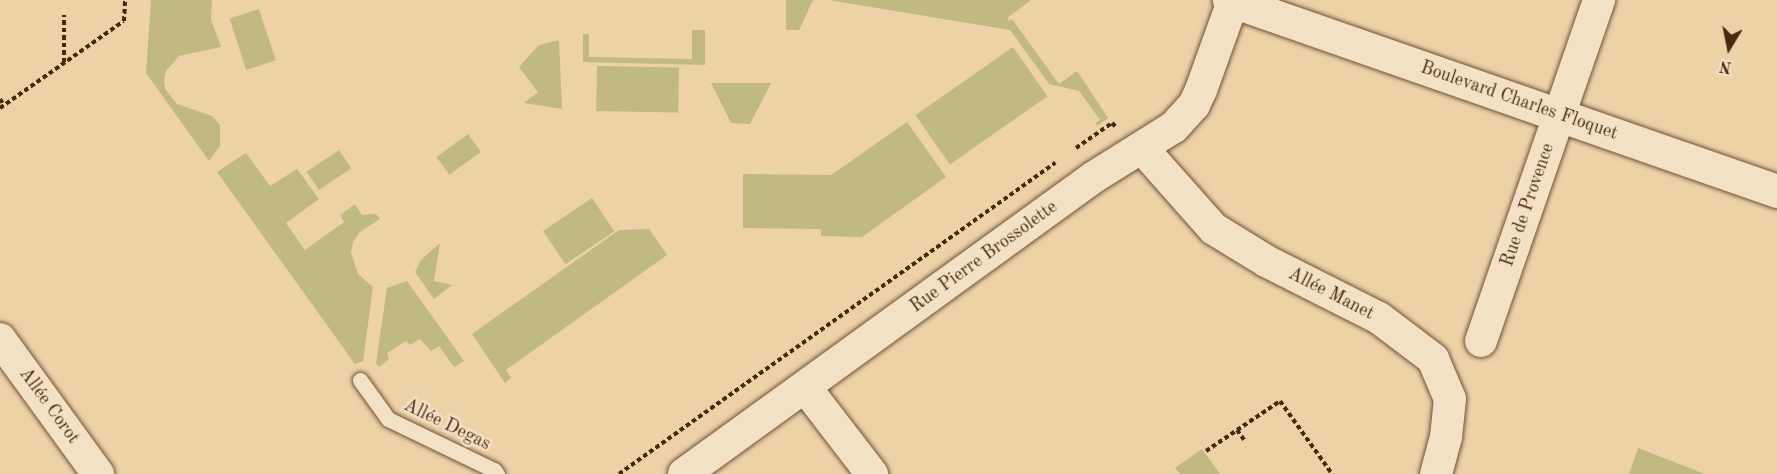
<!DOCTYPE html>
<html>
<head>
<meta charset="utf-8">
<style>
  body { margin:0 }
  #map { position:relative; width:1777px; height:474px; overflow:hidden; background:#edd1a7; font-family:"Old Standard TT",serif }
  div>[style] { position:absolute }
  .green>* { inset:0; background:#c0b982; transform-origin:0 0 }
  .path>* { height:4px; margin-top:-2px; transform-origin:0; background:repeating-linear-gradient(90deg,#482811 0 4.5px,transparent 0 7.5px) }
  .roads { filter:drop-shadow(0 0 2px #715236) drop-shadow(0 0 2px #715236) }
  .lane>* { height:15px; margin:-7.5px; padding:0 7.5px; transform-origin:7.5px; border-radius:7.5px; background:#f3e1c6 }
  .street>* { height:32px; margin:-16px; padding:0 16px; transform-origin:16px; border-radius:16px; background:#f3e1c6 }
  .secondary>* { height:33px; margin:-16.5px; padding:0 16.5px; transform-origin:16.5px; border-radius:16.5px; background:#f3e1c6 }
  span { translate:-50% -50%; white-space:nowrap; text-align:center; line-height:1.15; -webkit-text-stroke:5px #f3e1c6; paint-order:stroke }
  .street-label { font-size:18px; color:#482811 }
  .north { position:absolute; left:1699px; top:18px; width:60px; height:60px; -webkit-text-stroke:4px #f3e1c6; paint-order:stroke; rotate:190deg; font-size:16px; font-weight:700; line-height:24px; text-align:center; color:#482811 }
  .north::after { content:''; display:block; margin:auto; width:21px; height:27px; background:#482811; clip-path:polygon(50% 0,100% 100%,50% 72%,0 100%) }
</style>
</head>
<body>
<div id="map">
  <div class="green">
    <div style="clip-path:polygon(151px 0,212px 0,211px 19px,221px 47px,179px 56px,166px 71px,164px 79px,165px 89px,177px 104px,212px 116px,220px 125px,220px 146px,209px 161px,146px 73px)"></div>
    <div style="clip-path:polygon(786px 0,813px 0,799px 30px,786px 30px)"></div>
    <div style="clip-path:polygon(829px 0,1031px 0,1007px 18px,1009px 21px,1012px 19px,1059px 84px,1077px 71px,1108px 118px,1097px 126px,1096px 123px,1100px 120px,1079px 91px,1049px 84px,1010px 30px)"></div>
    <div style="left:259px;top:9px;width:54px;height:31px;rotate:72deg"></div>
    <div style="clip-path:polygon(692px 30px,705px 30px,705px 65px,583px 62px,583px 34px,589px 34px,589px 57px,692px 59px)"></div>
    <div style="clip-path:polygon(559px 40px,562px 109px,524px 103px,538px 92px,519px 67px,539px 45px)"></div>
    <div style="left:1013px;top:47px;width:60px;height:119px;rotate:55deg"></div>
    <div style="left:597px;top:66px;width:82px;height:45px;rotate:1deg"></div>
    <div style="clip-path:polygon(711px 83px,771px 83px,750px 124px,731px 123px)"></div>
    <div style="clip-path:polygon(907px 122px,946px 177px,862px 237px,821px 236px,821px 229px,743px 228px,743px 174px,831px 175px)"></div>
    <div style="left:468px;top:134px;width:22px;height:39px;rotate:54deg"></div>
    <div style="left:339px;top:150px;width:22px;height:39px;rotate:56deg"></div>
    <div style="clip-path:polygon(246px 153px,270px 186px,297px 169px,319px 199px,286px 223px,305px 250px,344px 222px,340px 215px,355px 204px,362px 215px,376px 214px,380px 219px,360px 232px,353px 242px,351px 253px,358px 274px,373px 287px,363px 361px,355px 364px,217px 172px)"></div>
    <div style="left:592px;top:198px;width:40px;height:59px;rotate:56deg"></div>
    <div style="clip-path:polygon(649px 229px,667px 255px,506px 370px,511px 378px,505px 383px,472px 334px,619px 230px)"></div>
    <div style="clip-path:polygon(440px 243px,434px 281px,452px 285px,434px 299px,415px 272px,421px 260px)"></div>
    <div style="clip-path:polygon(407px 281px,464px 361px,454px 367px,439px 346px,431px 351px,420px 339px,410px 345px,406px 341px,387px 353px,389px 359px,379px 367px,376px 363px,387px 288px)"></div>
    <div style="clip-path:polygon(1638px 448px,1705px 474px,1629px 474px)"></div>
    <div style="clip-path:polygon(1202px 449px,1220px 474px,1180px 474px,1175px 468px)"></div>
  </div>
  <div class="path">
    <div style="left:64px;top:62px;width:47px;rotate:-90deg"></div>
    <div style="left:0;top:99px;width:7px;rotate:56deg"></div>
    <div style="left:0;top:108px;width:151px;rotate:-35.1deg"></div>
    <div style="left:124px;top:21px;width:21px;rotate:-87deg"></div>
    <div style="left:1076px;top:148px;width:44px;rotate:-34.8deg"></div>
    <div style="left:1112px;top:123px;width:6px;rotate:45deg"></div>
    <div style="left:1237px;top:430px;width:14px;rotate:54deg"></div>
    <div style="left:1206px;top:451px;width:89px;rotate:-34deg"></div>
    <div style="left:1280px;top:401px;width:90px;rotate:54.5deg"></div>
    <div style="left:619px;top:474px;width:536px;rotate:-35.5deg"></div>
  </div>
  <div class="roads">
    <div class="lane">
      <div style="left:360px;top:380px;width:48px;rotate:54.3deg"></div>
      <div style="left:388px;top:419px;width:118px;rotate:25.7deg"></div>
      <div style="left:494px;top:470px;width:5px;rotate:53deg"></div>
    </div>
    <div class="street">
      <div style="left:1142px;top:148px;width:108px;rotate:48.4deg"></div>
      <div style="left:1214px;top:229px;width:61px;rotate:31.6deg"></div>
      <div style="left:1266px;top:261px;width:127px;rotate:26.8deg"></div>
      <div style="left:1379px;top:318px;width:68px;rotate:37.2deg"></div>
      <div style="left:1433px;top:359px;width:43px;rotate:67deg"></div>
      <div style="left:1450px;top:399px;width:38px;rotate:96deg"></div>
      <div style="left:1446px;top:437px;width:38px;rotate:105deg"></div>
      <div style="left:0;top:339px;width:167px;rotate:54deg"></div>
      <div style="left:1481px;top:341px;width:361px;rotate:-70.9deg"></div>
      <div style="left:805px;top:387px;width:110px;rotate:52.4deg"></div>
      <div style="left:684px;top:474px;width:506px;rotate:-35.92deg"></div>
      <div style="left:1094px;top:177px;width:94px;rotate:-32deg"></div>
      <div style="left:1174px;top:127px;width:30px;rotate:-48deg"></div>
      <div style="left:1194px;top:105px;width:17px;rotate:-65deg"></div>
      <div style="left:1201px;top:90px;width:95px;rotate:-70.2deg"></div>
    </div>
    <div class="secondary">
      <div style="left:1229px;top:0;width:580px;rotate:19.22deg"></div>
    </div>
  </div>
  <div class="street-label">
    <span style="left:1519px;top:101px;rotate:19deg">Boulevard Charles Floquet</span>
    <span style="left:1528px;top:205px;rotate:-71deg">Rue de Provence</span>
    <span style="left:984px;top:257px;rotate:-36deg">Rue Pierre Brossolette</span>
    <span style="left:1331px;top:294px;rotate:27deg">Allée Manet</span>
    <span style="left:49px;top:406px;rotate:54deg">Allée Corot</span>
    <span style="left:447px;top:425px;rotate:26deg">Allée Degas</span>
  </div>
  <div class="north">N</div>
</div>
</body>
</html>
